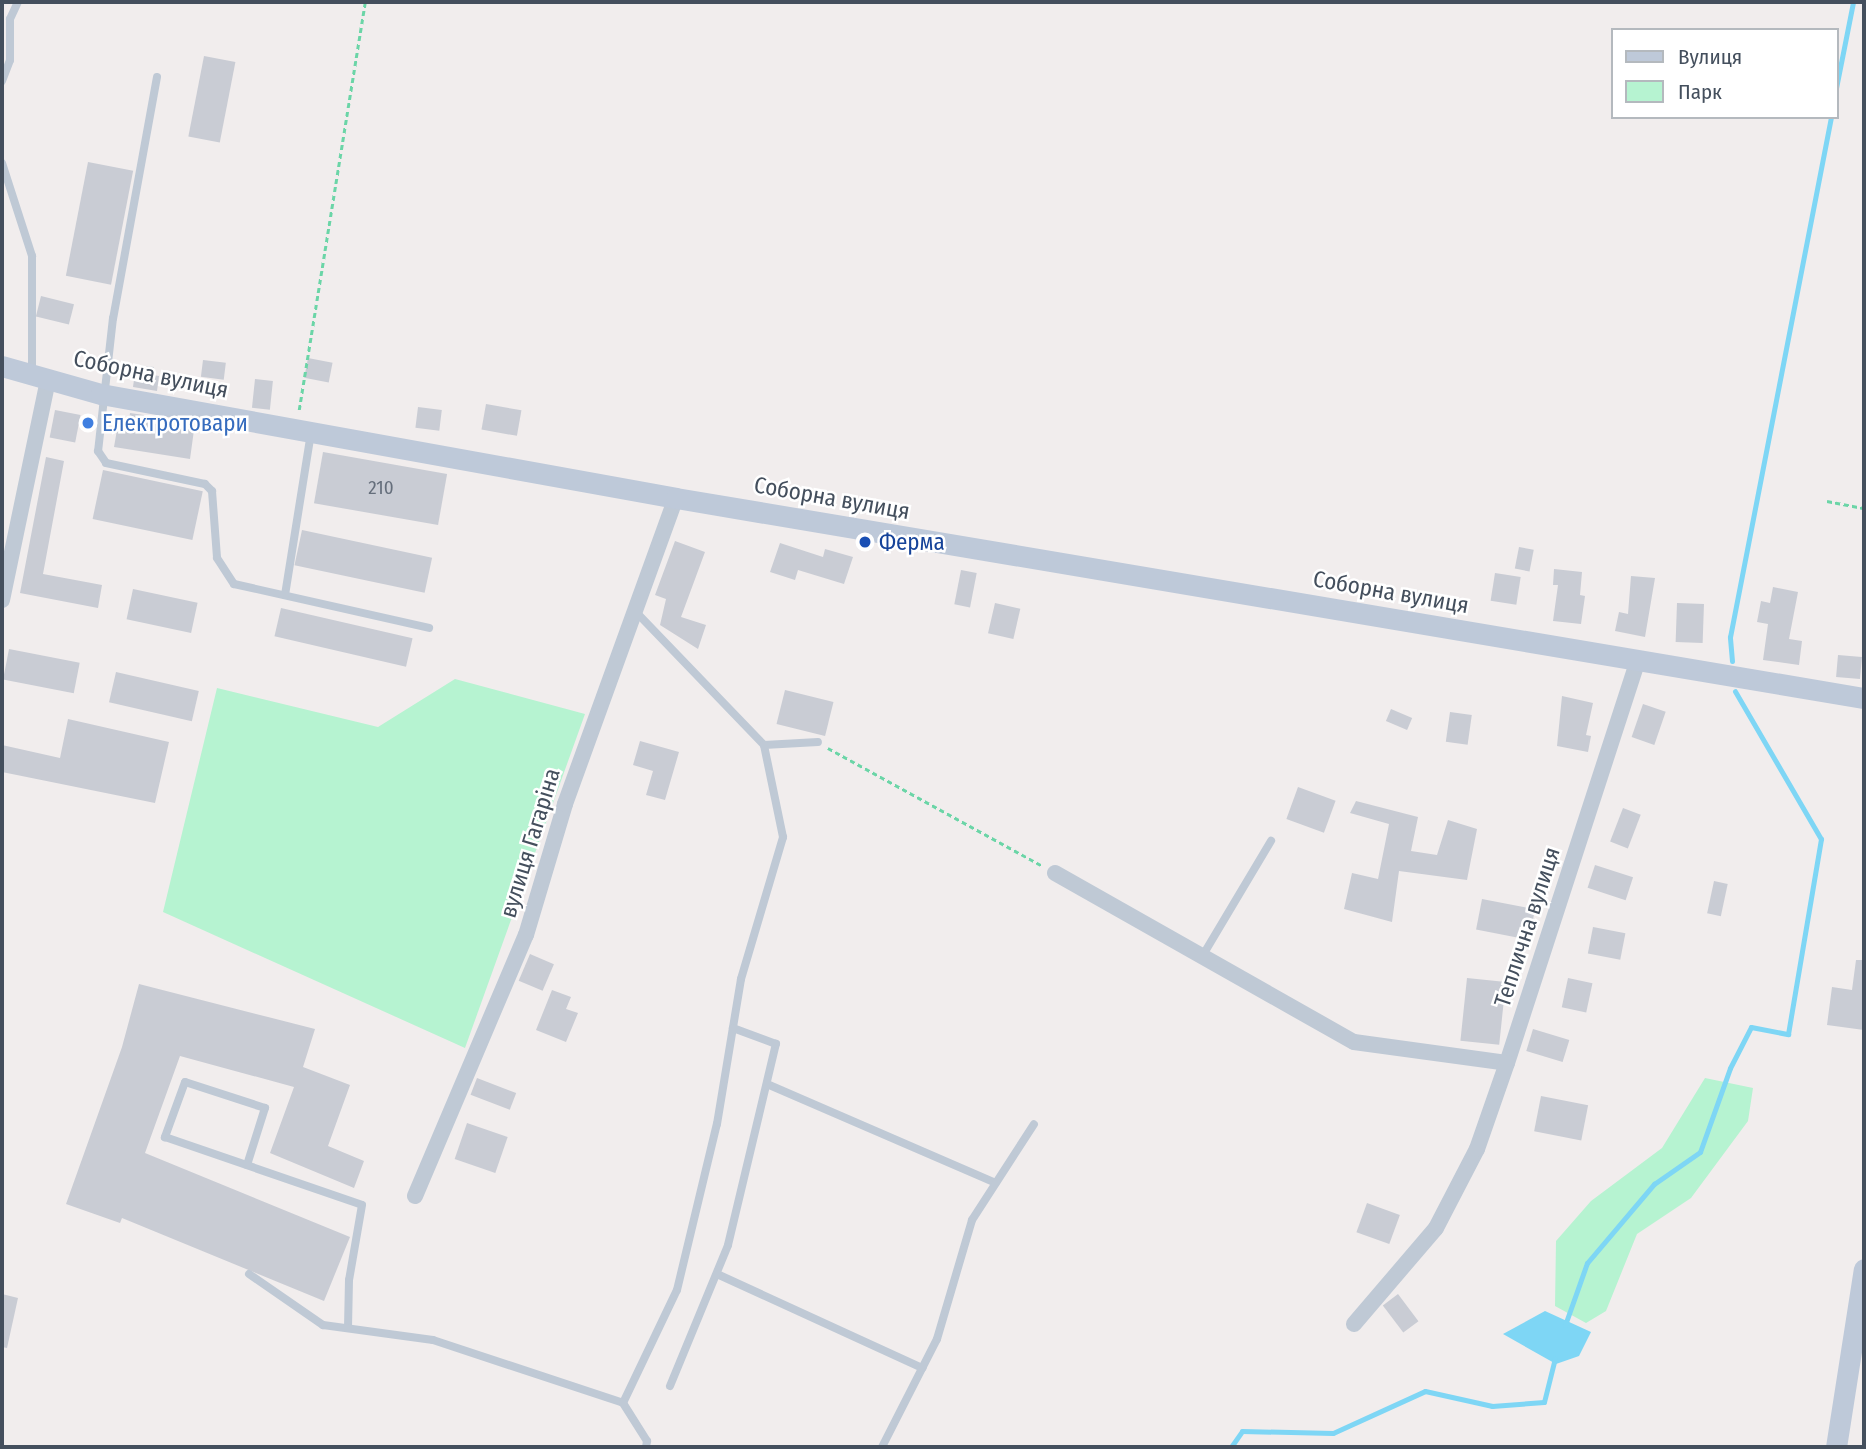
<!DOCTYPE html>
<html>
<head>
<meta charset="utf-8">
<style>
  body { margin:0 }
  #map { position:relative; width:1866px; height:1449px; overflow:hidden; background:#f1eded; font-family:"Fira Sans Condensed",sans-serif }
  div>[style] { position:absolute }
  .green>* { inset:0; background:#b6f3d1 }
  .water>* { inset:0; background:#7ed6f5 }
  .stream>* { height:5px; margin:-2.5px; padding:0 2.5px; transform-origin:2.5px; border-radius:2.5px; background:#7ed6f5 }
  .building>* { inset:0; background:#c9ccd4; transform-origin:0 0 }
  .path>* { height:2.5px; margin-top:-1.25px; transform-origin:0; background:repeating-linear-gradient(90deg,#6bd5a7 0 5px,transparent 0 8.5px) }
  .lane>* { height:8px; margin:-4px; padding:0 4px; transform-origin:4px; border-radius:4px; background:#bfc9d5 }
  .street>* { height:16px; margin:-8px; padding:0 8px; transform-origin:8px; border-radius:8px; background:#bfc9d5 }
  .secondary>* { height:21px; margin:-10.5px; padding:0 10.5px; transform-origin:10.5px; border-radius:10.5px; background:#bec9d9 }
  .dots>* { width:19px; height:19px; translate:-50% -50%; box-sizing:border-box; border:4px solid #fff; border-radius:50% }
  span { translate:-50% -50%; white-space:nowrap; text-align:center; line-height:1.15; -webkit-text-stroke:5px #fff; paint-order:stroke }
  .number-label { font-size:19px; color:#656e7b }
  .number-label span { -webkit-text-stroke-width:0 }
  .street-label { font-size:23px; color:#444f5d }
  .shop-label { font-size:23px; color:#366cbe }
  .left { translate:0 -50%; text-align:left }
  .transit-label { font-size:23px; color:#164399 }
  .frame { position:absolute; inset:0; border:4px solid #444f5d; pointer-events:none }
  .legend { position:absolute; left:1611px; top:28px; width:228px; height:91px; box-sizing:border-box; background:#fff; border:2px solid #b4b9be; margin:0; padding:9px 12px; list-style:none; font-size:21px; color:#444f5d }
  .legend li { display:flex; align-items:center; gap:14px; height:35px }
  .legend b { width:35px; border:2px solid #b4b9be }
</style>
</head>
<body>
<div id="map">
  <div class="green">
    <div style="clip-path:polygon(455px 679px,585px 714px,465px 1048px,163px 912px,217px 688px,378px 727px)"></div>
    <div style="clip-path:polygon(1705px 1078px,1753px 1088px,1748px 1121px,1691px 1198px,1637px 1234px,1606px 1311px,1586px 1323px,1555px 1306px,1556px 1241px,1591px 1201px,1662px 1148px)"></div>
  </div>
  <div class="water">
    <div style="clip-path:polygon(1545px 1311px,1591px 1332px,1579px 1356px,1556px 1364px,1503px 1334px)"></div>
  </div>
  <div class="stream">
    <div style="left:1836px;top:88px;width:88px;rotate:-78.8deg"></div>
    <div style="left:1732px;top:661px;width:24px;rotate:-95deg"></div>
    <div style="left:1730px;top:637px;width:530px;rotate:-79.01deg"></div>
    <div style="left:1565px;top:1325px;width:66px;rotate:-70.5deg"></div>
    <div style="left:1587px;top:1263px;width:104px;rotate:-49.7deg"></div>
    <div style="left:1654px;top:1184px;width:56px;rotate:-34.8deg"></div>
    <div style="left:1700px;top:1152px;width:89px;rotate:-70.3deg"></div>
    <div style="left:1730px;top:1068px;width:46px;rotate:-62.9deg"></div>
    <div style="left:1751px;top:1027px;width:38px;rotate:11deg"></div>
    <div style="left:1788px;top:1034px;width:198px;rotate:-80.4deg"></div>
    <div style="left:1821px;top:839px;width:171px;rotate:-120.2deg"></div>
    <div style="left:1231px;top:1447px;width:19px;rotate:-55deg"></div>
    <div style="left:1242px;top:1431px;width:91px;rotate:1.3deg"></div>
    <div style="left:1333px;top:1433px;width:101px;rotate:-24.5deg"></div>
    <div style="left:1425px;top:1391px;width:69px;rotate:12.6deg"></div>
    <div style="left:1492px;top:1406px;width:52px;rotate:-4.4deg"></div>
    <div style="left:1544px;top:1402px;width:45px;rotate:-76deg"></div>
  </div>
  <div class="building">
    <div style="left:204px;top:56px;width:32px;height:82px;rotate:11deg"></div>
    <div style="left:88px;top:162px;width:46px;height:116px;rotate:11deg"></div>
    <div style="left:41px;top:296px;width:34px;height:21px;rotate:14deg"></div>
    <div style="left:308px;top:358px;width:25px;height:20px;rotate:11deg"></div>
    <div style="left:203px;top:360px;width:23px;height:17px;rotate:7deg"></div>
    <div style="clip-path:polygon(136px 365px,154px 367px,153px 375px,159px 376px,157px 391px,133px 387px)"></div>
    <div style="left:255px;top:379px;width:18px;height:29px;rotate:6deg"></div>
    <div style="left:486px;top:404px;width:36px;height:26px;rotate:10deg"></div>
    <div style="left:418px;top:407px;width:24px;height:21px;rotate:7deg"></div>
    <div style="left:55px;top:410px;width:26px;height:28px;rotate:11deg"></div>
    <div style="clip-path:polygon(130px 413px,144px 415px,143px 422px,194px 430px,190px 459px,114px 447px,119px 418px,129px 420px)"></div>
    <div style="left:323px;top:452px;width:126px;height:52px;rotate:10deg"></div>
    <div style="clip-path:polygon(46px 457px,64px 461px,43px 574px,102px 585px,98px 608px,20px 593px)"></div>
    <div style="left:103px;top:470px;width:102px;height:50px;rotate:12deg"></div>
    <div style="left:302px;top:530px;width:133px;height:36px;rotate:12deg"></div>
    <div style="clip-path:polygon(675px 541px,705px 552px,681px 617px,706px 625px,698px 649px,660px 625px,666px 599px,655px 595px)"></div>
    <div style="clip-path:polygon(780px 543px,823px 557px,825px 549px,853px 557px,844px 584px,798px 570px,795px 580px,770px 572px)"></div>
    <div style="left:1519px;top:547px;width:15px;height:22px;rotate:11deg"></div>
    <div style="clip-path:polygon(1554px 569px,1582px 572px,1580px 595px,1585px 596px,1581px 624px,1553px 621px,1558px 585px,1553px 585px)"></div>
    <div style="left:961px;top:570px;width:16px;height:35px;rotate:11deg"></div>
    <div style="left:1495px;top:573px;width:26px;height:28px;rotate:9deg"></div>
    <div style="clip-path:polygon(1631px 576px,1655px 578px,1645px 637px,1615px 631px,1619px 612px,1628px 614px)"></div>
    <div style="clip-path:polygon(1773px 587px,1798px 592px,1789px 639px,1802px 641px,1799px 665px,1763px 660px,1768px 624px,1757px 622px,1761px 601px,1770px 603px)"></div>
    <div style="left:133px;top:589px;width:66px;height:31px;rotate:12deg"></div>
    <div style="left:995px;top:603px;width:26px;height:31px;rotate:13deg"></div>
    <div style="left:1677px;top:603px;width:27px;height:39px;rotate:2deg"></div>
    <div style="left:281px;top:608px;width:135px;height:29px;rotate:13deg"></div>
    <div style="left:9px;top:649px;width:72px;height:31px;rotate:11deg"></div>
    <div style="left:1838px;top:655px;width:24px;height:22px;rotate:5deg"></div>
    <div style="left:116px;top:672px;width:85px;height:31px;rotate:13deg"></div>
    <div style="left:785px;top:690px;width:50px;height:35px;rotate:14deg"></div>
    <div style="clip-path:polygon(1562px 696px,1593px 703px,1586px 735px,1591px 736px,1588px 752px,1557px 746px)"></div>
    <div style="left:1643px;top:704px;width:24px;height:35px;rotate:19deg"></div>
    <div style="left:1391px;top:709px;width:23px;height:13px;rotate:23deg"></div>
    <div style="left:1450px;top:712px;width:22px;height:30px;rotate:8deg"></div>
    <div style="clip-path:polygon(68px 719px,169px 742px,155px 803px,2px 772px,2px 745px,60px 758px)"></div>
    <div style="clip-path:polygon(640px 741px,679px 752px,665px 800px,646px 795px,653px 771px,633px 765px)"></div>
    <div style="left:1298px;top:787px;width:40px;height:34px;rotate:20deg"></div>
    <div style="clip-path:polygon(1356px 801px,1418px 817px,1411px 851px,1437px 855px,1448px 820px,1477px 829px,1467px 880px,1399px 871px,1392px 922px,1344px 909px,1352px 873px,1378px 879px,1389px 824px,1350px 813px)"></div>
    <div style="left:1623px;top:808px;width:19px;height:36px;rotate:21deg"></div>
    <div style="left:1595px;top:865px;width:40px;height:24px;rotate:18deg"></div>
    <div style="left:1714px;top:881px;width:14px;height:33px;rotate:12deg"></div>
    <div style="left:1482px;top:899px;width:54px;height:31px;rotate:11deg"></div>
    <div style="left:1593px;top:927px;width:33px;height:27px;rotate:11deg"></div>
    <div style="left:530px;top:954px;width:26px;height:29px;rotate:23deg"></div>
    <div style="clip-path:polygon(1856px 960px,1864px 960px,1864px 1030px,1827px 1025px,1832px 987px,1852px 990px)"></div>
    <div style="left:1467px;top:978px;width:39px;height:63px;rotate:6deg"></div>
    <div style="left:1568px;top:978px;width:25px;height:30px;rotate:12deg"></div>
    <div style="clip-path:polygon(139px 984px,315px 1029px,303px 1067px,350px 1085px,328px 1146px,364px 1161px,354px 1188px,270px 1153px,294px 1087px,180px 1056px,145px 1153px,350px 1237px,324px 1301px,122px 1218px,120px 1223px,66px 1204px,122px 1047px)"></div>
    <div style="clip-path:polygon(552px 990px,571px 997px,566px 1009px,578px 1013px,566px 1042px,536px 1030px)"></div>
    <div style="left:1533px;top:1029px;width:38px;height:23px;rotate:17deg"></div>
    <div style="left:477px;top:1078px;width:42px;height:18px;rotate:21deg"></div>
    <div style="left:1541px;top:1096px;width:48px;height:36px;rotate:11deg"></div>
    <div style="left:467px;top:1123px;width:43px;height:38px;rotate:19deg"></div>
    <div style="left:1367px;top:1203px;width:35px;height:31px;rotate:20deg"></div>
    <div style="clip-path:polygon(2px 1294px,18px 1298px,7px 1348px,2px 1347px)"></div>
    <div style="left:1398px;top:1294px;width:34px;height:19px;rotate:53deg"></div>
  </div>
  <div class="path">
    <div style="left:299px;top:410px;width:413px;rotate:-80.8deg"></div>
    <div style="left:1827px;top:501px;width:38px;rotate:11deg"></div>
    <div style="left:828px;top:748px;width:245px;rotate:28.8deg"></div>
  </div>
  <div class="lane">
    <div style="left:157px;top:77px;width:245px;rotate:100.3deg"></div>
    <div style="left:113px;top:318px;width:134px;rotate:96.4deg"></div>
    <div style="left:98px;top:451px;width:14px;rotate:56deg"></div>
    <div style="left:106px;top:463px;width:101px;rotate:12deg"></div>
    <div style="left:205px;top:484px;width:10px;rotate:45deg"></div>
    <div style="left:212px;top:491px;width:67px;rotate:85.7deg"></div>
    <div style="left:217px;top:558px;width:31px;rotate:57deg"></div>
    <div style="left:234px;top:584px;width:200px;rotate:12.7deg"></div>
    <div style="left:2px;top:81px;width:22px;rotate:-69deg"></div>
    <div style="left:10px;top:60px;width:41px;rotate:-90deg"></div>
    <div style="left:10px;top:19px;width:19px;rotate:-65deg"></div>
    <div style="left:2px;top:163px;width:98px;rotate:72.1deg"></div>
    <div style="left:32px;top:256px;width:117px;rotate:90deg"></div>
    <div style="left:285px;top:595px;width:165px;rotate:-80.9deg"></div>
    <div style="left:636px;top:612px;width:185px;rotate:46.1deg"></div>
    <div style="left:764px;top:745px;width:54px;rotate:-3.2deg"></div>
    <div style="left:1203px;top:955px;width:133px;rotate:-59.2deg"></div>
    <div style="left:767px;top:1084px;width:249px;rotate:23.4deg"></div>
    <div style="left:247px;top:1165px;width:60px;rotate:-72.5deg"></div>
    <div style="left:265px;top:1108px;width:84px;rotate:-162deg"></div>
    <div style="left:185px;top:1082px;width:59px;rotate:110deg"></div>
    <div style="left:165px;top:1137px;width:208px;rotate:19deg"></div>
    <div style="left:362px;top:1205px;width:76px;rotate:99.8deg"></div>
    <div style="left:349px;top:1280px;width:48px;rotate:91.2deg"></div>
    <div style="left:249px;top:1274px;width:90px;rotate:34.6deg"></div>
    <div style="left:323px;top:1325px;width:111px;rotate:7.8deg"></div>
    <div style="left:433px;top:1340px;width:200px;rotate:18.3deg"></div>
    <div style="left:623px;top:1403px;width:125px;rotate:-64.5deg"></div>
    <div style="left:677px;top:1290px;width:171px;rotate:-76.5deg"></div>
    <div style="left:717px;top:1124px;width:147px;rotate:-80.6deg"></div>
    <div style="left:741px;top:979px;width:148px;rotate:-73.5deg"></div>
    <div style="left:783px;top:837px;width:94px;rotate:-101.7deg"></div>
    <div style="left:717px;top:1274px;width:226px;rotate:24.6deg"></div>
    <div style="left:670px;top:1386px;width:152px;rotate:-67.6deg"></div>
    <div style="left:728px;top:1245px;width:207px;rotate:-76.6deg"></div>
    <div style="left:776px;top:1044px;width:46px;rotate:-159.6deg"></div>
    <div style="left:623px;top:1403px;width:45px;rotate:57.7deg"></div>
    <div style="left:647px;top:1441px;width:6px;rotate:99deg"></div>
    <div style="left:882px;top:1447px;width:121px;rotate:-63deg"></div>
    <div style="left:937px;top:1339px;width:124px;rotate:-73.6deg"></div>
    <div style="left:972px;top:1220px;width:114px;rotate:-57.1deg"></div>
  </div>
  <div class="street">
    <div style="left:2px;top:600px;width:226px;rotate:-78.2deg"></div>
    <div style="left:1055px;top:873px;width:343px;rotate:29.5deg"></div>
    <div style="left:1354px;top:1042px;width:154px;rotate:7.8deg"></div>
    <div style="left:1507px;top:1063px;width:424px;rotate:-72deg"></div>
    <div style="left:415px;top:1196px;width:284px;rotate:-67deg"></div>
    <div style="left:526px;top:935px;width:137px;rotate:-73.4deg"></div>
    <div style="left:565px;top:804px;width:326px;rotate:-70.1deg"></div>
    <div style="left:1354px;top:1324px;width:126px;rotate:-49.5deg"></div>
    <div style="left:1436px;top:1228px;width:89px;rotate:-62.6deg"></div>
    <div style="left:1477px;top:1149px;width:91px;rotate:-70.8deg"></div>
  </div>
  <div class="secondary">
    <div style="left:2px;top:366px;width:103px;rotate:15.8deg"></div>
    <div style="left:101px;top:394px;width:584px;rotate:10.25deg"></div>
    <div style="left:676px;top:498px;width:1205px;rotate:9.56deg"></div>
    <div style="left:1836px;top:1447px;width:180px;rotate:-81.1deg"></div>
  </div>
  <div class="dots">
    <div style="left:88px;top:423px;background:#3f7fe0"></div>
    <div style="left:865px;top:542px;background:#1a4fb4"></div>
  </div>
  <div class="number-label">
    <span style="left:381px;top:488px">210</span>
  </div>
  <div class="street-label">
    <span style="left:151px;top:374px;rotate:12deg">Соборна вулиця</span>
    <span style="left:832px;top:498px;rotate:10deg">Соборна вулиця</span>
    <span style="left:1391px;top:592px;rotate:10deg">Соборна вулиця</span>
    <span style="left:530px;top:843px;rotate:-73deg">вулиця Гагаріна</span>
    <span style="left:1527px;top:927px;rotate:-72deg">Теплична вулиця</span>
  </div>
  <div class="shop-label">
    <span class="left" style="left:102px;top:423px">Електротовари</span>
  </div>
  <div class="transit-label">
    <span class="left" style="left:879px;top:542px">Ферма</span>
  </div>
  <div class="frame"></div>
  <ul class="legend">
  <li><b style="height:9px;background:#bec9d9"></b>Вулиця</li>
  <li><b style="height:19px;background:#b6f3d1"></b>Парк</li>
  </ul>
</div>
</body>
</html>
